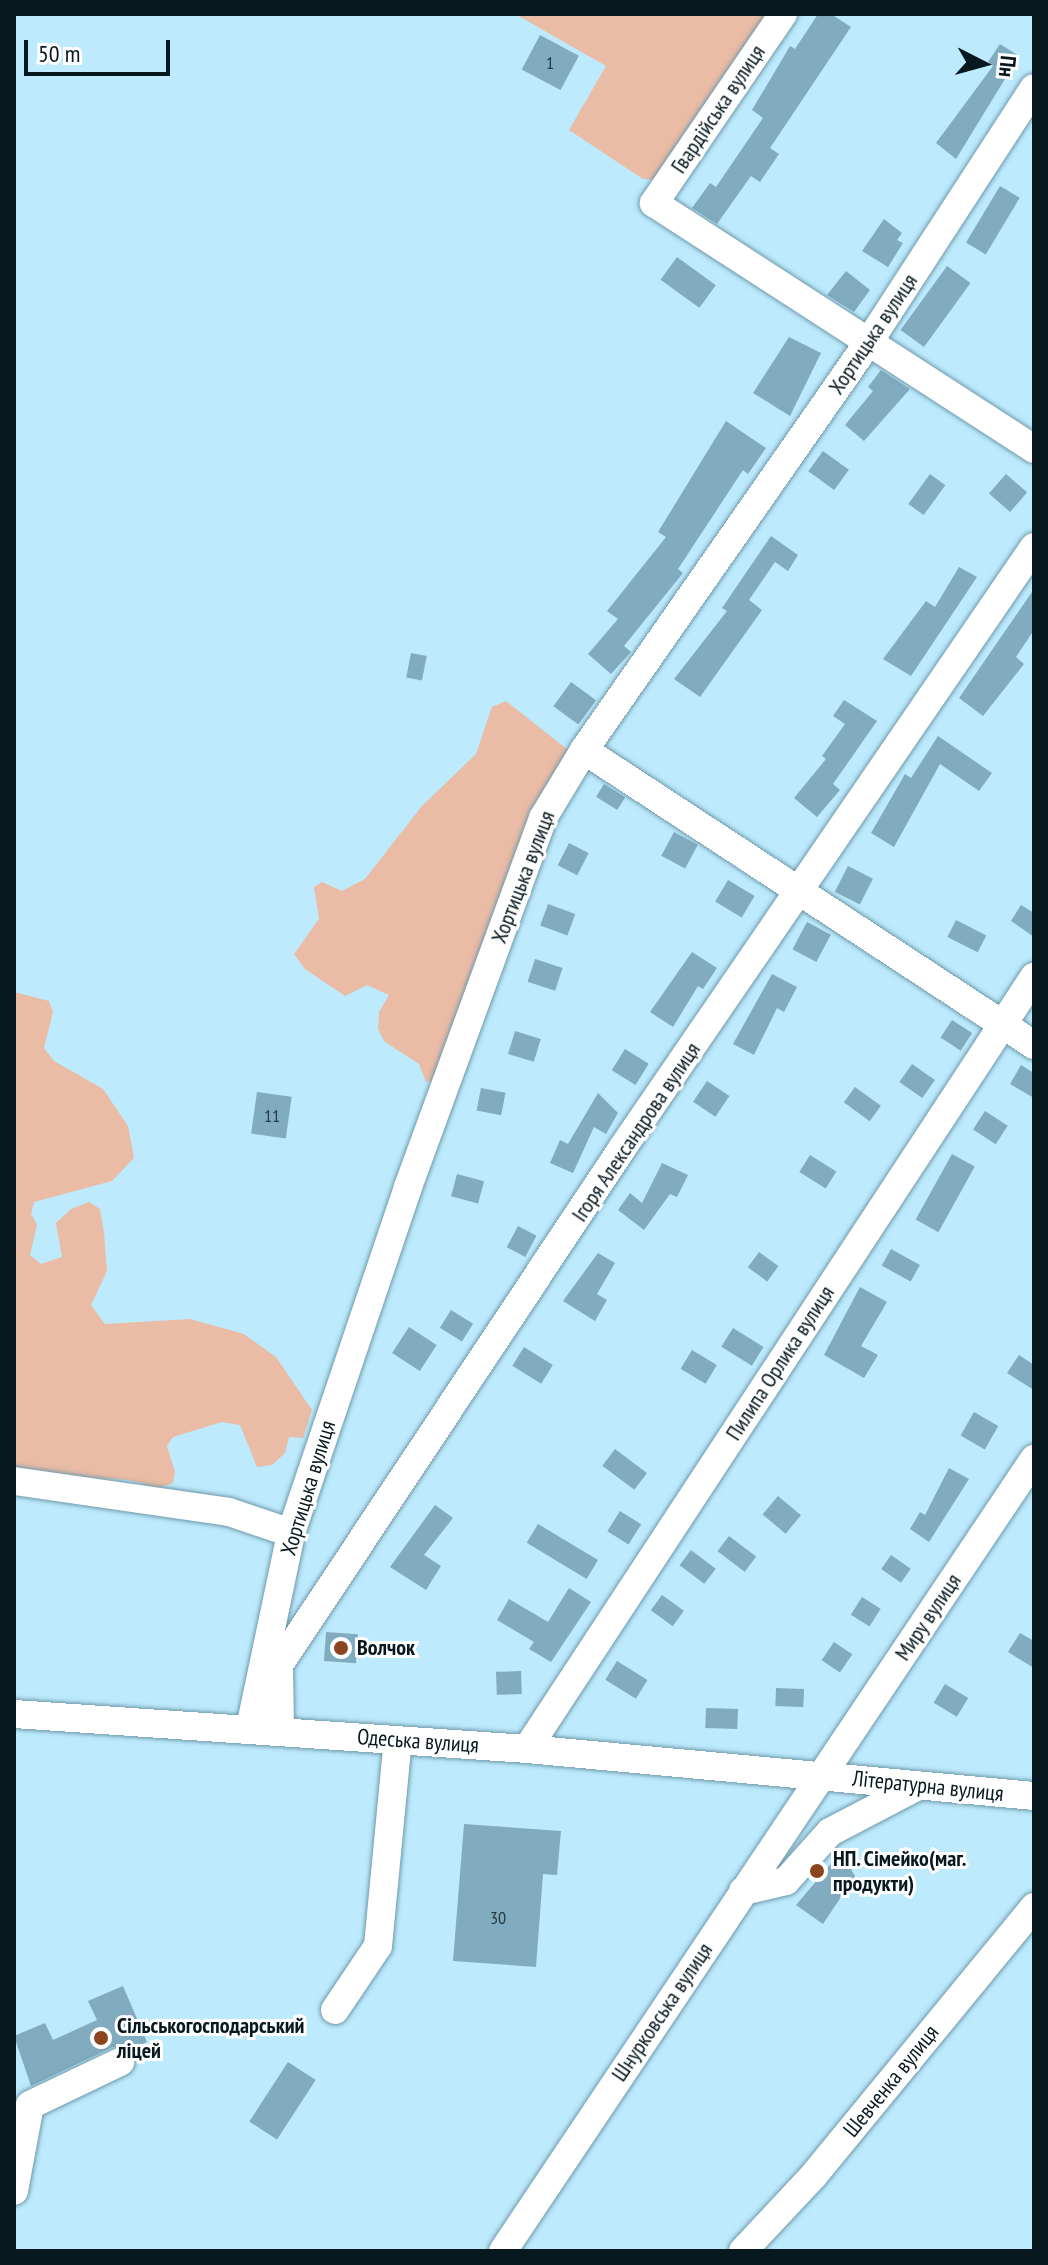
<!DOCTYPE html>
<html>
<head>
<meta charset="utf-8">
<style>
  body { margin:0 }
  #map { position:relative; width:1048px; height:2265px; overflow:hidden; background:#bdeafd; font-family:"PT Sans Narrow",sans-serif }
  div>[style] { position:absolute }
  .green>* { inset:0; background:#eabba5 }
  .building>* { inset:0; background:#81abbe; transform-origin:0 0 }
  .roads { filter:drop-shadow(0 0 2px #6f99ab) drop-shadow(0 0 2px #6f99ab) }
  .minor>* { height:28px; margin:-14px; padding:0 14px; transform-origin:14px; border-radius:14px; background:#fff }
  .dots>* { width:22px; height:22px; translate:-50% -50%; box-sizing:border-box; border:4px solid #fff; border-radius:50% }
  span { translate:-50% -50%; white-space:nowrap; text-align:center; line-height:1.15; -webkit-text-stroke:6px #fff; paint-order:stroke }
  .number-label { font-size:18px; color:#263d46 }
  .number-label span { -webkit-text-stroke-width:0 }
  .street-label { font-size:22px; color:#07181e }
  .poi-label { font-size:22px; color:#07181e; font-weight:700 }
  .left { translate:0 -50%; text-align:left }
  .frame { position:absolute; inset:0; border:16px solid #07181e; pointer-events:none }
  .north { position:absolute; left:944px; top:24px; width:80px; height:80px; -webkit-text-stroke:6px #fff; paint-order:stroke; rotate:96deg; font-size:22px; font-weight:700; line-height:32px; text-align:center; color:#07181e }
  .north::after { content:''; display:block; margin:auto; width:28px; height:36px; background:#07181e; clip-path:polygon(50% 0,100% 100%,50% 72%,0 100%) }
  .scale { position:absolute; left:24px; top:40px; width:146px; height:36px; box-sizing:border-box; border:4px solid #07181e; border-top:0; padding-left:10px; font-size:24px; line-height:28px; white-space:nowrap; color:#07181e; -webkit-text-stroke:6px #fff; paint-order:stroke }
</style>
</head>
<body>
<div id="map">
  <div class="green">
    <div style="clip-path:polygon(515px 14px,767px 14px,658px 180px,643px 179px,569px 130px,606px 66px)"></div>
    <div style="clip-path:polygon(506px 701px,568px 750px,435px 1080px,426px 1082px,419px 1064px,385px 1042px,378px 1029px,379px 1012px,389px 995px,367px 985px,345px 996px,305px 969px,294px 954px,319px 919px,314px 887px,322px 882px,342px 891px,365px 879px,422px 806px,476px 754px,492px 707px)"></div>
    <div style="clip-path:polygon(14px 992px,49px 1001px,53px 1012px,44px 1048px,54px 1061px,103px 1089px,128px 1126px,134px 1158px,112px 1181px,34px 1202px,31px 1214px,37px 1225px,30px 1255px,41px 1264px,62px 1257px,56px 1223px,71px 1209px,89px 1202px,100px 1209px,104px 1233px,107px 1271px,91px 1305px,105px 1324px,190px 1319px,244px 1334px,276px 1357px,312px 1410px,303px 1438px,289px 1437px,285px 1453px,272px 1465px,257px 1467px,240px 1425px,222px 1422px,173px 1437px,167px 1446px,175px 1472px,173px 1483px,159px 1488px,128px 1480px,14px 1473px)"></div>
  </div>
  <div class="building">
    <div style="clip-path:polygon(818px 14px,831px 14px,851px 27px,770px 148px,779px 154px,760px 182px,751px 176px,717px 224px,692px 208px,710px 183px,716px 187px,763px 118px,752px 110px,790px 46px,795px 49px)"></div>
    <div style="left:540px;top:35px;width:44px;height:39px;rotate:28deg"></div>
    <div style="clip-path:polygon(1000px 44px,1019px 56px,956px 159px,936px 143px,993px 66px,988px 62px)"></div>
    <div style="left:1000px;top:186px;width:23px;height:66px;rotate:31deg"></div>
    <div style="clip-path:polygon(884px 219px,902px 233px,897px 240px,903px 243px,888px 267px,862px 251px)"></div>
    <div style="left:677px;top:257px;width:48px;height:28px;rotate:36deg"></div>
    <div style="left:947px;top:266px;width:29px;height:79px;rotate:36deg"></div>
    <div style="clip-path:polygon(846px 271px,870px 290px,854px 312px,827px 295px)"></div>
    <div style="clip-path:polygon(789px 337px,821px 353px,790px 416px,753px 393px)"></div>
    <div style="clip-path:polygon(881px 370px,910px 389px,864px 441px,845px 425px,873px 391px,868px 387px)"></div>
    <div style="clip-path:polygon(726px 421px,766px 448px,748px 474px,743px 470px,678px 569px,683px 573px,624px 646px,631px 652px,611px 674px,588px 654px,618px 619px,607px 611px,666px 537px,658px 532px)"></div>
    <div style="left:823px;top:451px;width:32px;height:25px;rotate:36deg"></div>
    <div style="left:930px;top:474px;width:19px;height:37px;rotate:36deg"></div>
    <div style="left:1006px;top:474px;width:28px;height:26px;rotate:41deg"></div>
    <div style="clip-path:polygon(771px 536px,798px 555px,788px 571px,775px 562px,749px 600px,762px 610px,700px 697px,674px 679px,727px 611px,722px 608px)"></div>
    <div style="clip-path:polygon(959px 567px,977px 577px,911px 676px,883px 659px,926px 601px,935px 607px)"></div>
    <div style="clip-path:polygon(1034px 589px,1034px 630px,1016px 657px,1024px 664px,983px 716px,959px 698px)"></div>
    <div style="left:411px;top:653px;width:16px;height:25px;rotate:11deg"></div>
    <div style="left:571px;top:682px;width:31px;height:30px;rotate:36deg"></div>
    <div style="clip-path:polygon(844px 700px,877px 721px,833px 784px,840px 790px,817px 817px,794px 798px,826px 759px,822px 756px,845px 724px,833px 716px)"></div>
    <div style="clip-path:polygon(938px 736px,992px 773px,979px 791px,940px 764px,894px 847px,871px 833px,905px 774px,911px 778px)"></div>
    <div style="left:604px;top:784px;width:25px;height:15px;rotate:32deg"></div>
    <div style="left:674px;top:832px;width:27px;height:27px;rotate:28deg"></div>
    <div style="left:569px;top:843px;width:22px;height:25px;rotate:27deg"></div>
    <div style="left:848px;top:866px;width:28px;height:29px;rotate:27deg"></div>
    <div style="left:728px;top:880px;width:31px;height:25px;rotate:31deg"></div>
    <div style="left:548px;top:904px;width:29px;height:23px;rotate:20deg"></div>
    <div style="clip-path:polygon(1021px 905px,1034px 913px,1034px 937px,1011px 921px)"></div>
    <div style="left:956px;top:920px;width:34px;height:19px;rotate:27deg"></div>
    <div style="left:807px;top:922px;width:27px;height:31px;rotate:28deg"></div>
    <div style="clip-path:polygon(692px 952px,717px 968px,703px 989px,698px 986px,673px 1027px,650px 1012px)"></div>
    <div style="left:535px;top:959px;width:29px;height:24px;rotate:18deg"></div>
    <div style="clip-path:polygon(772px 974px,797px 987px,784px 1012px,777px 1008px,754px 1055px,733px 1044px)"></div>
    <div style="left:952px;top:1020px;width:24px;height:21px;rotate:33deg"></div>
    <div style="left:515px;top:1031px;width:27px;height:24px;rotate:17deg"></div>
    <div style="left:625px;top:1049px;width:28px;height:25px;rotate:32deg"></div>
    <div style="left:912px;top:1064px;width:28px;height:22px;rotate:35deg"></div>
    <div style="clip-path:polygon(1021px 1065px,1034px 1073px,1034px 1098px,1010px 1084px)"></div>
    <div style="left:707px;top:1081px;width:27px;height:25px;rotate:34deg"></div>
    <div style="left:855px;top:1087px;width:32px;height:19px;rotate:36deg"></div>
    <div style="left:481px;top:1088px;width:25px;height:23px;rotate:11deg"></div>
    <div style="left:257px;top:1092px;width:35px;height:42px;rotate:8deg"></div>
    <div style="clip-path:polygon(598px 1093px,618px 1113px,606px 1134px,594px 1127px,573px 1173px,550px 1163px,560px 1140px,568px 1144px)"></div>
    <div style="left:985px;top:1111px;width:27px;height:22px;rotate:33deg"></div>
    <div style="left:952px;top:1154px;width:26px;height:75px;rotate:29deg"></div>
    <div style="left:810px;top:1155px;width:31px;height:20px;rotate:32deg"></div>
    <div style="clip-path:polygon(662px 1163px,688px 1175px,677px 1197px,670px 1194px,644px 1230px,618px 1210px,630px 1193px,642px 1203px)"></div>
    <div style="left:457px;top:1174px;width:28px;height:23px;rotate:15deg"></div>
    <div style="left:518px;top:1226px;width:21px;height:24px;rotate:28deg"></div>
    <div style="left:891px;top:1249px;width:33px;height:19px;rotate:29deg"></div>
    <div style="left:759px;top:1252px;width:24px;height:19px;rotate:36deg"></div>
    <div style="clip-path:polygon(598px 1253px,615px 1263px,597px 1294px,607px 1300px,595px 1321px,563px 1301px)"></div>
    <div style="clip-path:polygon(860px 1287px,887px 1302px,861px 1346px,878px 1355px,864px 1378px,824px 1355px)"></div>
    <div style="left:451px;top:1310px;width:26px;height:21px;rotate:32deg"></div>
    <div style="left:409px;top:1327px;width:33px;height:31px;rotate:33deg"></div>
    <div style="left:733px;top:1328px;width:36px;height:22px;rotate:32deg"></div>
    <div style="left:524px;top:1347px;width:34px;height:22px;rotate:32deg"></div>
    <div style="left:692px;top:1350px;width:29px;height:22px;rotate:31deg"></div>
    <div style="clip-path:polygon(1019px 1355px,1034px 1365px,1034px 1390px,1007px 1373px)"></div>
    <div style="left:974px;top:1412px;width:28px;height:27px;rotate:30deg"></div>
    <div style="left:615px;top:1449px;width:40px;height:21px;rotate:37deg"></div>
    <div style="clip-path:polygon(949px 1468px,969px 1479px,929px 1542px,910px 1529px,920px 1512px,925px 1515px)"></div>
    <div style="left:778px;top:1496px;width:30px;height:24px;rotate:40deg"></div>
    <div style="clip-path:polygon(435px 1505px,453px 1518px,424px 1555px,441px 1566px,426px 1590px,390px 1567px)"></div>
    <div style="left:620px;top:1511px;width:25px;height:24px;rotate:32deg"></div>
    <div style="left:538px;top:1524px;width:70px;height:22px;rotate:31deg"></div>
    <div style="left:729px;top:1536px;width:34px;height:19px;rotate:37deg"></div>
    <div style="left:691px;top:1550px;width:31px;height:19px;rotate:37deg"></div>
    <div style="left:891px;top:1555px;width:24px;height:17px;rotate:35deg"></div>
    <div style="clip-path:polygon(569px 1588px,591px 1602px,551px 1662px,529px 1649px,534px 1642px,497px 1620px,509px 1599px,548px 1622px)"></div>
    <div style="left:662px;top:1595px;width:27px;height:19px;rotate:36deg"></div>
    <div style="left:862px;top:1597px;width:22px;height:21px;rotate:32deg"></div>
    <div style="left:326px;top:1632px;width:32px;height:29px;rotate:4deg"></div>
    <div style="clip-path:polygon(1020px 1633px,1034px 1641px,1034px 1668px,1008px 1652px)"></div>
    <div style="left:834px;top:1642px;width:22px;height:22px;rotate:34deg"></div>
    <div style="left:617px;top:1661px;width:36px;height:22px;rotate:32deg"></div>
    <div style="left:521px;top:1671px;width:23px;height:25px;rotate:88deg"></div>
    <div style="left:945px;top:1684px;width:27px;height:22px;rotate:31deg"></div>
    <div style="left:776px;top:1688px;width:28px;height:18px;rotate:2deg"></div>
    <div style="left:706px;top:1708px;width:32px;height:20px;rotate:2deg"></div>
    <div style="clip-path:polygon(464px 1824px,561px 1831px,557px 1875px,543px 1874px,536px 1967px,453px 1961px)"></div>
    <div style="clip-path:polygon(841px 1852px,855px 1876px,823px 1924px,796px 1905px)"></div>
    <div style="clip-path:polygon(123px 1986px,147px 2042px,131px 2049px,113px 2047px,31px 2086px,14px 2036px,45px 2023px,53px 2040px,97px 2020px,88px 2001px)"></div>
    <div style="left:288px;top:2062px;width:33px;height:71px;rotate:33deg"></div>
  </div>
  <div class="roads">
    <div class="minor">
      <div style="left:783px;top:14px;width:229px;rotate:124.3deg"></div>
      <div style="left:654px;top:203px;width:453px;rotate:32.9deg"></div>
      <div style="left:584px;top:750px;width:538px;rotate:33.25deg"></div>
      <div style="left:14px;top:1481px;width:217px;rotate:8.2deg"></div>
      <div style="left:229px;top:1512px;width:65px;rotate:18.7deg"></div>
      <div style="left:14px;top:1714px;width:514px;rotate:3.9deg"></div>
      <div style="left:527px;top:1749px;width:509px;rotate:5.3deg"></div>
      <div style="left:250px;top:1728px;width:199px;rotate:-78.1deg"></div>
      <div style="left:291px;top:1533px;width:365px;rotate:-71.3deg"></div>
      <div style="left:408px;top:1187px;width:393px;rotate:-69.9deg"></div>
      <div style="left:543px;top:818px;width:79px;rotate:-58.9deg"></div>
      <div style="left:584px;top:750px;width:494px;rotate:-55.1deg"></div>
      <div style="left:867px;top:345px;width:306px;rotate:-57deg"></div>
      <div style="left:280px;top:1730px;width:65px;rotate:-90.9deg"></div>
      <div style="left:279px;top:1665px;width:618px;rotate:-56.41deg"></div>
      <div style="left:621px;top:1150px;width:731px;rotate:-55.59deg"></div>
      <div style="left:527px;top:1749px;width:924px;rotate:-56.71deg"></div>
      <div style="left:743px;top:1891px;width:44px;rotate:-13.1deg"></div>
      <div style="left:786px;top:1881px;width:66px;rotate:-48.1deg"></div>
      <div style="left:830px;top:1832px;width:97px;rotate:-27.6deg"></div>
      <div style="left:335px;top:2010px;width:77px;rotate:-56.1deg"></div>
      <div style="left:378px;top:1946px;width:207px;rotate:-84.5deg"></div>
      <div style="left:14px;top:2191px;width:87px;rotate:-79.5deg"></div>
      <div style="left:30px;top:2105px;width:100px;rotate:-25.5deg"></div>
      <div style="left:503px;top:2251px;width:954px;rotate:-56.16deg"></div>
      <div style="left:743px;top:2251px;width:104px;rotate:-46.9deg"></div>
      <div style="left:814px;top:2175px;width:347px;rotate:-50.6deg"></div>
    </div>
  </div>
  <div class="dots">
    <div style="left:341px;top:1648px;background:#8a441e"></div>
    <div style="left:817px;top:1871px;background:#8a441e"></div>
    <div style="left:101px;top:2038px;background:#8a441e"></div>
  </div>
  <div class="number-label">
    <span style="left:550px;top:63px">1</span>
    <span style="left:272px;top:1116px">11</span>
    <span style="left:498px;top:1918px">30</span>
  </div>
  <div class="street-label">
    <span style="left:718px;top:109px;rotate:-56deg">Гвардійська вулиця</span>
    <span style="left:873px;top:334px;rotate:-56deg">Хортицька вулиця</span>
    <span style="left:523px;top:877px;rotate:-69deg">Хортицька вулиця</span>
    <span style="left:636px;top:1132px;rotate:-56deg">Ігоря Александрова вулиця</span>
    <span style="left:780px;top:1363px;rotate:-57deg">Пилипа Орлика вулиця</span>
    <span style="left:308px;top:1488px;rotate:-73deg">Хортицька вулиця</span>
    <span style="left:928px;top:1617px;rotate:-56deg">Миру вулиця</span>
    <span style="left:418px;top:1741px;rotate:4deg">Одеська вулиця</span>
    <span style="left:928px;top:1786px;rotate:6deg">Літературна вулиця</span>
    <span style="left:662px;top:2012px;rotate:-56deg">Шнурковська вулиця</span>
    <span style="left:891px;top:2081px;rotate:-51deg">Шевченка вулиця</span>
  </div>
  <div class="poi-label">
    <span class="left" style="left:357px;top:1648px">Волчок</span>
    <span class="left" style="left:833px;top:1871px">НП. Сімейко(маг.<br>продукти)</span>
    <span class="left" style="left:117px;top:2038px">Сільськогосподарський<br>ліцей</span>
  </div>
  <div class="frame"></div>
  <div class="north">Пн</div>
  <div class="scale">50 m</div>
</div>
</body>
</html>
